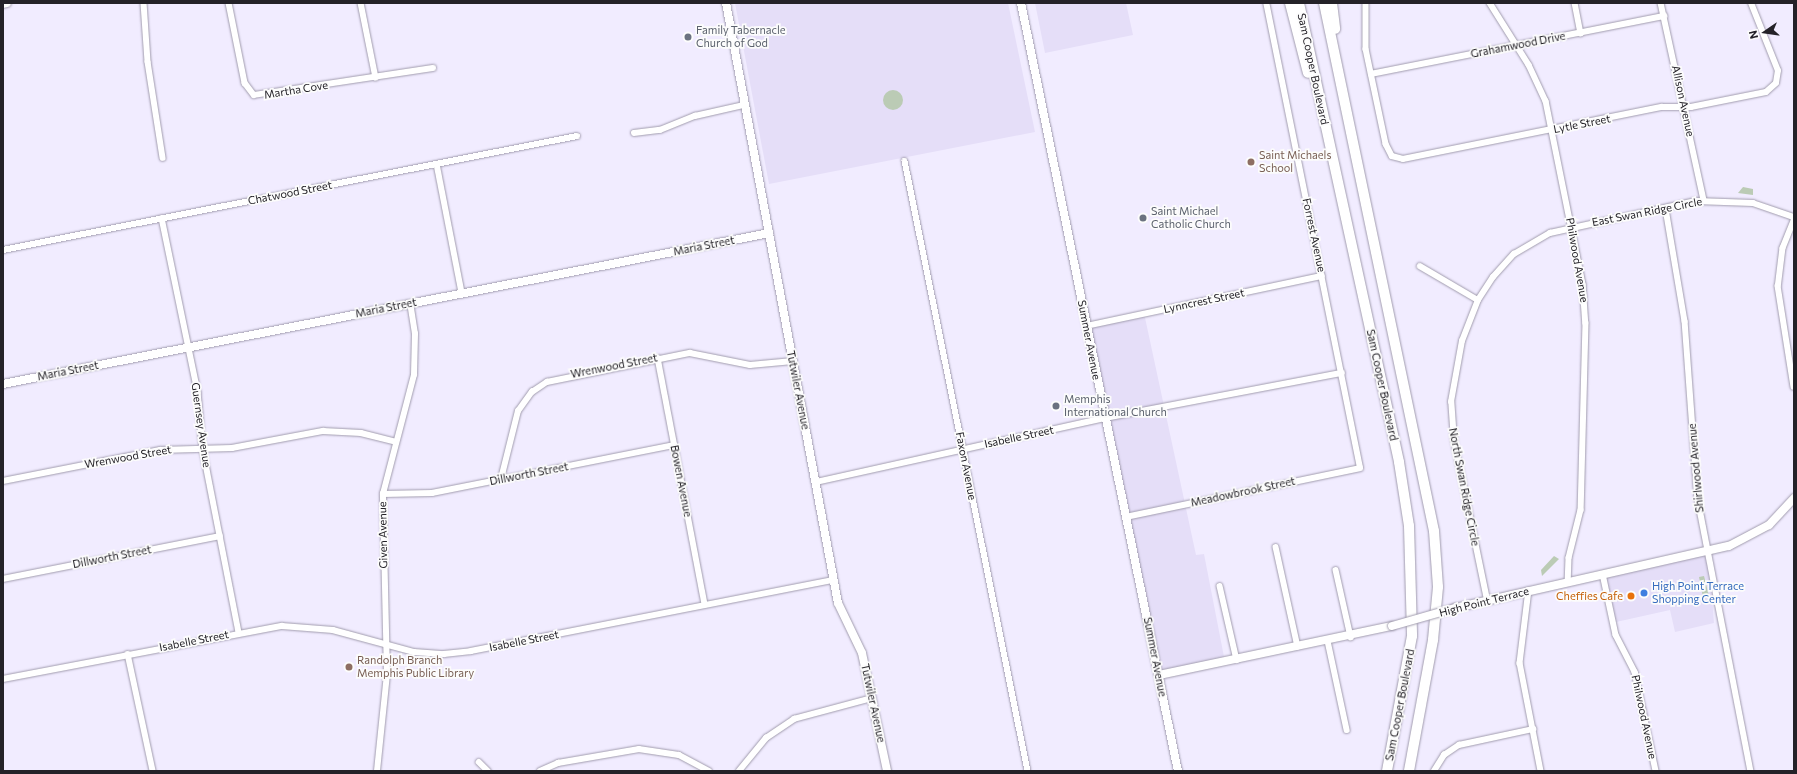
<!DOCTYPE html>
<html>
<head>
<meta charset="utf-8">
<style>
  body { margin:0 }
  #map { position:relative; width:1797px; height:774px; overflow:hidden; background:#f1ecff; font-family:Commissioner,sans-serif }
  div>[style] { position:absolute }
  .built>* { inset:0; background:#e5def8 }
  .green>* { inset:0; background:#bbcbb5 }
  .round { border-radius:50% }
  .roads { filter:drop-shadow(0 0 1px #a19cae) drop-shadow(0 0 1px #a19cae) }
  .street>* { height:5.5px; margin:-2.75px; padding:0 2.75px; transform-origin:2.75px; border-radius:2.75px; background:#fff }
  .secondary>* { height:8px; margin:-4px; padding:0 4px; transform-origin:4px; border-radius:4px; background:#fff }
  .primary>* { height:8px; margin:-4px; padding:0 4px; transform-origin:4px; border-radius:4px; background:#fff }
  .highway>* { height:10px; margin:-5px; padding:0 5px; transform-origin:5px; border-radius:5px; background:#fff }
  .bridges { filter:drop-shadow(0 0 1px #a19cae) drop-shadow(0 0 1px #a19cae) }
  .secondary-bridge>* { height:8px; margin:-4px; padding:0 4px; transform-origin:4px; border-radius:4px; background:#fff }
  .dots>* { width:11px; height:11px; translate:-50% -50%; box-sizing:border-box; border:2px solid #fcfcfc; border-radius:50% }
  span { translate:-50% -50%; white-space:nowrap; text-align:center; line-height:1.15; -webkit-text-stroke:3.5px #fcfcfc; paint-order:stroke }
  .worship-label { font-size:11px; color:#5b616d }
  .left { translate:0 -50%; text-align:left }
  .street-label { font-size:11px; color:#242228 }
  .education-label { font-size:11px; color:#785e54 }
  .shop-label { font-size:11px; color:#366cbe }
  .food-label { font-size:11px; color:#c56008 }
  .right { translate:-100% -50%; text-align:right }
  .frame { position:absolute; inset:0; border:4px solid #242228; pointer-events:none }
  .north { position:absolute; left:1745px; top:12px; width:40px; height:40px; -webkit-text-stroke:3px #fcfcfc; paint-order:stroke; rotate:257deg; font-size:11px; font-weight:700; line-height:16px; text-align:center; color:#242228 }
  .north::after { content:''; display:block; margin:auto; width:14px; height:18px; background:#242228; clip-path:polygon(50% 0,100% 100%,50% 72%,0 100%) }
</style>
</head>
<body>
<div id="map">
  <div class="built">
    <div style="clip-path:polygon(735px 3px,1008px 3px,1035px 132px,769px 184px)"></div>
    <div style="clip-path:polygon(1035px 3px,1126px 3px,1133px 35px,1045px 53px)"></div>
    <div style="clip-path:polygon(1144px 313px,1196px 555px,1204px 554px,1225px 662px,1159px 675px,1086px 326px)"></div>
    <div style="clip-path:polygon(1708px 551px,1714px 623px,1675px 632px,1670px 610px,1616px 622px,1603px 574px)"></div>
  </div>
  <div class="green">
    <div class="round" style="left:883px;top:90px;width:20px;height:20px"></div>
    <div style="clip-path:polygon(1743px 187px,1753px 189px,1753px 195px,1738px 193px)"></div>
    <div style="clip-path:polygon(1554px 556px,1559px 559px,1542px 576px,1541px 570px)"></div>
    <div style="clip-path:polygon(1704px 576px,1709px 596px,1703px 597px,1699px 577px)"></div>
  </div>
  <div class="roads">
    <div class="street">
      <div style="left:144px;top:3px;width:59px;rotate:86.1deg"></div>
      <div style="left:148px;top:62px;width:97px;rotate:81.1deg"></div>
      <div style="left:229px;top:3px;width:82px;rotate:78.7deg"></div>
      <div style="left:245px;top:83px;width:15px;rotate:53deg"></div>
      <div style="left:254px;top:95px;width:181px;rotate:-8.6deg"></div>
      <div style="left:361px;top:3px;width:76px;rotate:78.7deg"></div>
      <div style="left:1366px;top:3px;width:46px;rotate:90deg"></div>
      <div style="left:1366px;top:49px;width:97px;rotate:78.1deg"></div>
      <div style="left:1386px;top:144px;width:13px;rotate:63deg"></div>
      <div style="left:1392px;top:156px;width:11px;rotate:15deg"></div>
      <div style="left:1403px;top:159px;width:264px;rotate:-11.4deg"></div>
      <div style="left:1662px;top:107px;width:29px"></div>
      <div style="left:1691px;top:107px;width:76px;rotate:-11.3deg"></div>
      <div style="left:1766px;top:92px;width:13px;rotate:-42deg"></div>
      <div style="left:1776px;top:83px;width:12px;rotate:-81deg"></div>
      <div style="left:1778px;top:71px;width:73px;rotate:-111.7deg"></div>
      <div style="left:1490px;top:3px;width:73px;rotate:57.8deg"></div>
      <div style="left:1529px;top:65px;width:40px;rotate:65deg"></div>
      <div style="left:1546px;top:101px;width:187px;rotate:78.6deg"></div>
      <div style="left:1583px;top:284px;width:39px;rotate:86deg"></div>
      <div style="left:1586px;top:323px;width:187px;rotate:91.5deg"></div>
      <div style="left:1581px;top:510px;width:49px;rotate:104deg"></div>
      <div style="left:1569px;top:558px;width:23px;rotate:92deg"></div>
      <div style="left:1575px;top:3px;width:31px;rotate:79deg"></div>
      <div style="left:1661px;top:3px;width:202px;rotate:77.7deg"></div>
      <div style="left:1371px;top:74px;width:299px;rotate:-11.2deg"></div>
      <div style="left:634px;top:133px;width:26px;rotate:-7deg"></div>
      <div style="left:660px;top:130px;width:38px;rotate:-22deg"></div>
      <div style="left:695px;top:116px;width:50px;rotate:-12.7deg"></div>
      <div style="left:905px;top:161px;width:622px;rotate:78.6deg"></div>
      <div style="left:437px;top:164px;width:131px;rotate:79deg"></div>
      <div style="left:1666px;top:209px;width:114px;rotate:80.4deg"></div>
      <div style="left:1685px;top:321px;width:178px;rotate:85.8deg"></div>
      <div style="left:1698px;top:499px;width:277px;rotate:79deg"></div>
      <div style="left:162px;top:218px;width:178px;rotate:78.3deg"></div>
      <div style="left:198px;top:392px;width:57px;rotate:85deg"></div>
      <div style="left:203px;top:449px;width:187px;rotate:78.9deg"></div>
      <div style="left:1794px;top:221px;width:29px;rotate:112deg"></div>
      <div style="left:1783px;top:248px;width:38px;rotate:97deg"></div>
      <div style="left:1778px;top:286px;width:102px;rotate:81deg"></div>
      <div style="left:3px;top:250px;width:585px;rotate:-11.23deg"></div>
      <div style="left:1420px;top:266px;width:67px;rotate:30.4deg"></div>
      <div style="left:1086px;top:326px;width:241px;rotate:-12deg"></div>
      <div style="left:658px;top:358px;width:251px;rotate:79.2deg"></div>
      <div style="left:501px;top:479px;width:70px;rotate:-76deg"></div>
      <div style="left:518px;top:411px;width:24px;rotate:-54deg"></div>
      <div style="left:532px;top:392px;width:18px;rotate:-34deg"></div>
      <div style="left:547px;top:382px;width:146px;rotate:-11.5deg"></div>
      <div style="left:690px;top:353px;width:61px;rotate:11.3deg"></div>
      <div style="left:750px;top:365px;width:43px;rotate:-5.3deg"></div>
      <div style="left:3px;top:481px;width:160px;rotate:-11.2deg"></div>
      <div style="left:160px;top:450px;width:72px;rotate:-1.6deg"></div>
      <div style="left:232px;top:448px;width:93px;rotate:-10.6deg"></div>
      <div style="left:323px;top:431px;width:38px;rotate:3deg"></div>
      <div style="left:361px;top:433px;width:36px;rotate:14deg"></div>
      <div style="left:816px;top:482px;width:296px;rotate:-12.5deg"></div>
      <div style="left:1105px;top:418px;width:241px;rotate:-10.8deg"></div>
      <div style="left:383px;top:494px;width:49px;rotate:-1.2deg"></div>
      <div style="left:432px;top:493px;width:247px;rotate:-11.2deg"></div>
      <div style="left:1126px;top:517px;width:239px;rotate:-11.8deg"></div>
      <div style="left:1360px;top:468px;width:474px;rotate:-101.4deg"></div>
      <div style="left:1276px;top:547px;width:102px;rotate:77.6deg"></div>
      <div style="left:1336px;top:570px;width:69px;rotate:77.4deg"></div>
      <div style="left:1603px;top:574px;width:62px;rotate:78deg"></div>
      <div style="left:1616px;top:635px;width:42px;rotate:62.8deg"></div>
      <div style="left:1635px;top:672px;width:101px;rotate:78deg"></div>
      <div style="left:3px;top:579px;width:221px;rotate:-11.2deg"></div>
      <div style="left:1220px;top:586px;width:76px;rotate:77.1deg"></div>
      <div style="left:1529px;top:590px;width:74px;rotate:97deg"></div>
      <div style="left:1520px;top:663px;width:110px;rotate:79deg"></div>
      <div style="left:1487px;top:600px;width:162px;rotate:-101.7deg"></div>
      <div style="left:1454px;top:441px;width:39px;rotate:-94deg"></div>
      <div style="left:1451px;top:402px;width:62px;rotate:-79.8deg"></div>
      <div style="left:1462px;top:341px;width:44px;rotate:-68.7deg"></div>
      <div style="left:1478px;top:300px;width:27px;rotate:-57deg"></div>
      <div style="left:1493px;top:277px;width:31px;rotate:-48deg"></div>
      <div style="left:1514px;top:254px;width:42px;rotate:-30.3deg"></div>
      <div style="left:1550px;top:233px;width:149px;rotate:-12.4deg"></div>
      <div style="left:1696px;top:201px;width:57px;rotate:2deg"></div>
      <div style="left:1753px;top:203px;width:43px;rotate:18.9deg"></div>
      <div style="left:1328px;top:641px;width:91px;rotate:77.9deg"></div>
      <div style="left:128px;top:654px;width:120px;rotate:77.9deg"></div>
      <div style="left:3px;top:679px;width:284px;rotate:-10.8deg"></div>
      <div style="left:282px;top:626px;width:51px;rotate:4.5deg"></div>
      <div style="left:333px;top:630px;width:84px;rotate:15.2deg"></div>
      <div style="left:414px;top:652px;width:30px;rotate:4deg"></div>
      <div style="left:444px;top:654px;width:27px;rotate:-6deg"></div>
      <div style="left:471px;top:651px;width:370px;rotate:-11.1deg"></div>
      <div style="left:479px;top:762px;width:13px;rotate:45deg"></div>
      <div style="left:377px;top:771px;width:97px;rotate:-84.1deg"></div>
      <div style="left:387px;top:675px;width:181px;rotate:-91.3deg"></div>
      <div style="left:383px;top:494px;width:123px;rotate:-75.4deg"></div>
      <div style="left:414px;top:375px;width:41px;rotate:-88.6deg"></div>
      <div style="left:415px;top:334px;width:30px;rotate:-99deg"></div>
      <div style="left:540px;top:771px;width:20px;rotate:-24deg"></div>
      <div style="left:558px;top:763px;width:82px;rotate:-9.8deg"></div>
      <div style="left:639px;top:749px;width:40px;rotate:8.5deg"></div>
      <div style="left:679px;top:755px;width:34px;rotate:28deg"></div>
      <div style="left:739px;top:771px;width:43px;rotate:-50.7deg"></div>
      <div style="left:766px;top:738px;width:34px;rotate:-34deg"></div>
      <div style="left:794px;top:719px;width:81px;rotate:-15.1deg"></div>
      <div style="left:1434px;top:771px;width:19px;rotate:-58deg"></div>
      <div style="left:1444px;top:755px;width:18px;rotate:-34deg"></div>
      <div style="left:1459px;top:745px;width:76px;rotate:-12.2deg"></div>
    </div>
    <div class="secondary">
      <div style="left:726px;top:3px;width:610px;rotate:79.43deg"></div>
      <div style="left:838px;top:603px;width:55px;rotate:64.4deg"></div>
      <div style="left:862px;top:653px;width:121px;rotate:78deg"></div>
      <div style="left:3px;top:4px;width:4px;rotate:-14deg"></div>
      <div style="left:3px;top:384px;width:781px;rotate:-11.15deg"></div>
      <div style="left:1455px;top:608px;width:281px;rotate:-12.8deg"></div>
      <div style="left:1729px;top:546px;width:45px;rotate:-27.7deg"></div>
      <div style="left:1769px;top:525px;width:37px;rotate:-47deg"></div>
      <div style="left:1159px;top:675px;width:238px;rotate:-11.9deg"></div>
    </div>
    <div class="primary">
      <div style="left:1021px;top:3px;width:784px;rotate:78.45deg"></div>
    </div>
    <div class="highway">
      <div style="left:1290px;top:3px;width:72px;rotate:75.6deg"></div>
      <div style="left:1299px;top:3px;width:470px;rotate:77.7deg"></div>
      <div style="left:1399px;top:462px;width:65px;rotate:81.1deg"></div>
      <div style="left:1409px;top:526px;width:110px;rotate:88.4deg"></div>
      <div style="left:1412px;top:636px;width:137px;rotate:100.5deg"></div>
      <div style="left:1324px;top:3px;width:539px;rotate:78.23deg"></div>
      <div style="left:1434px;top:531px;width:56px;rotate:85.9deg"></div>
      <div style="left:1438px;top:587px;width:53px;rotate:95.4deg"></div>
      <div style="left:1433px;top:640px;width:133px;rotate:100.4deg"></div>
      <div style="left:1332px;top:3px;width:26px;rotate:83deg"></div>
    </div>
  </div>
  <div class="bridges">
    <div class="secondary-bridge">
      <div style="left:1392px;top:626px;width:66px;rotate:-15.9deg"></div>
    </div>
  </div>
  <div class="dots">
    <div style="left:688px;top:37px;background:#6b7280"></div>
    <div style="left:1251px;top:162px;background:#8d6e63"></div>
    <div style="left:1143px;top:218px;background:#6b7280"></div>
    <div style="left:1056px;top:406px;background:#6b7280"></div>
    <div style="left:1644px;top:593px;background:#3f7fe0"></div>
    <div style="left:1631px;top:596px;background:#e8710a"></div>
    <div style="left:349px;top:667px;background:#8d6e63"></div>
  </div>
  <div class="worship-label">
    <span class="left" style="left:696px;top:37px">Family Tabernacle<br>Church of God</span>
    <span class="left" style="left:1151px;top:218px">Saint Michael<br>Catholic Church</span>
    <span class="left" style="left:1064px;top:406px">Memphis<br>International Church</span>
  </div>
  <div class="street-label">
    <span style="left:1518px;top:45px;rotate:-11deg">Grahamwood Drive</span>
    <span style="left:1313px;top:69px;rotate:78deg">Sam Cooper Boulevard</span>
    <span style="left:296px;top:90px;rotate:-9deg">Martha Cove</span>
    <span style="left:1683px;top:101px;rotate:78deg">Allison Avenue</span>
    <span style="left:1582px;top:124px;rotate:-11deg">Lytle Street</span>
    <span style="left:290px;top:193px;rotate:-11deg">Chatwood Street</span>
    <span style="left:1647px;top:212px;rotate:-11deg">East Swan Ridge Circle</span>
    <span style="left:1314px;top:235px;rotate:78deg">Forrest Avenue</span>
    <span style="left:704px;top:246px;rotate:-11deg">Maria Street</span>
    <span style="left:1577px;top:260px;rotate:80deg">Philwood Avenue</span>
    <span style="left:1204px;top:301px;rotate:-12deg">Lynncrest Street</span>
    <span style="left:386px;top:308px;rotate:-11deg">Maria Street</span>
    <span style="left:1089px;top:340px;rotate:79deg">Summer Avenue</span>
    <span style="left:614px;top:366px;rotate:-11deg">Wrenwood Street</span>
    <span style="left:68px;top:371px;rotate:-11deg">Maria Street</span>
    <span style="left:1382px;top:385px;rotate:78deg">Sam Cooper Boulevard</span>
    <span style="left:798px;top:390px;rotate:79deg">Tutwiler Avenue</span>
    <span style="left:201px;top:425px;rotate:82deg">Guernsey Avenue</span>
    <span style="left:1019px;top:437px;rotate:-12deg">Isabelle Street</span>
    <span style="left:128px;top:457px;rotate:-10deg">Wrenwood Street</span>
    <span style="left:966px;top:466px;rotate:79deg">Faxon Avenue</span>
    <span style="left:1696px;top:468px;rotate:-95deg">Shirlwood Avenue</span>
    <span style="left:529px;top:474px;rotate:-11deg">Dillworth Street</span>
    <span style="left:681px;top:481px;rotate:79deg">Bowen Avenue</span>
    <span style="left:1464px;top:487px;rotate:79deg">North Swan Ridge Circle</span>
    <span style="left:1243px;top:492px;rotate:-12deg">Meadowbrook Street</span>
    <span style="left:383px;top:535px;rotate:-91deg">Given Avenue</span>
    <span style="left:112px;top:557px;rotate:-11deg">Dillworth Street</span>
    <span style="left:1484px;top:602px;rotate:-14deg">High Point Terrace</span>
    <span style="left:194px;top:641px;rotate:-11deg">Isabelle Street</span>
    <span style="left:524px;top:641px;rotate:-11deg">Isabelle Street</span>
    <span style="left:1155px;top:657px;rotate:79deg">Summer Avenue</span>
    <span style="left:873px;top:703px;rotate:78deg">Tutwiler Avenue</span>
    <span style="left:1400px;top:705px;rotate:-79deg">Sam Cooper Boulevard</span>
    <span style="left:1644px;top:717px;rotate:78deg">Philwood Avenue</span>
  </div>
  <div class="education-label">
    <span class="left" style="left:1259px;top:162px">Saint Michaels<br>School</span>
    <span class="left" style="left:357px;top:667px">Randolph Branch<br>Memphis Public Library</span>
  </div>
  <div class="shop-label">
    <span class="left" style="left:1652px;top:593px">High Point Terrace<br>Shopping Center</span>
  </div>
  <div class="food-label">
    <span class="right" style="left:1623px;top:596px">Cheffies Cafe</span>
  </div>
  <div class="frame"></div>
  <div class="north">N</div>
</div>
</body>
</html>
